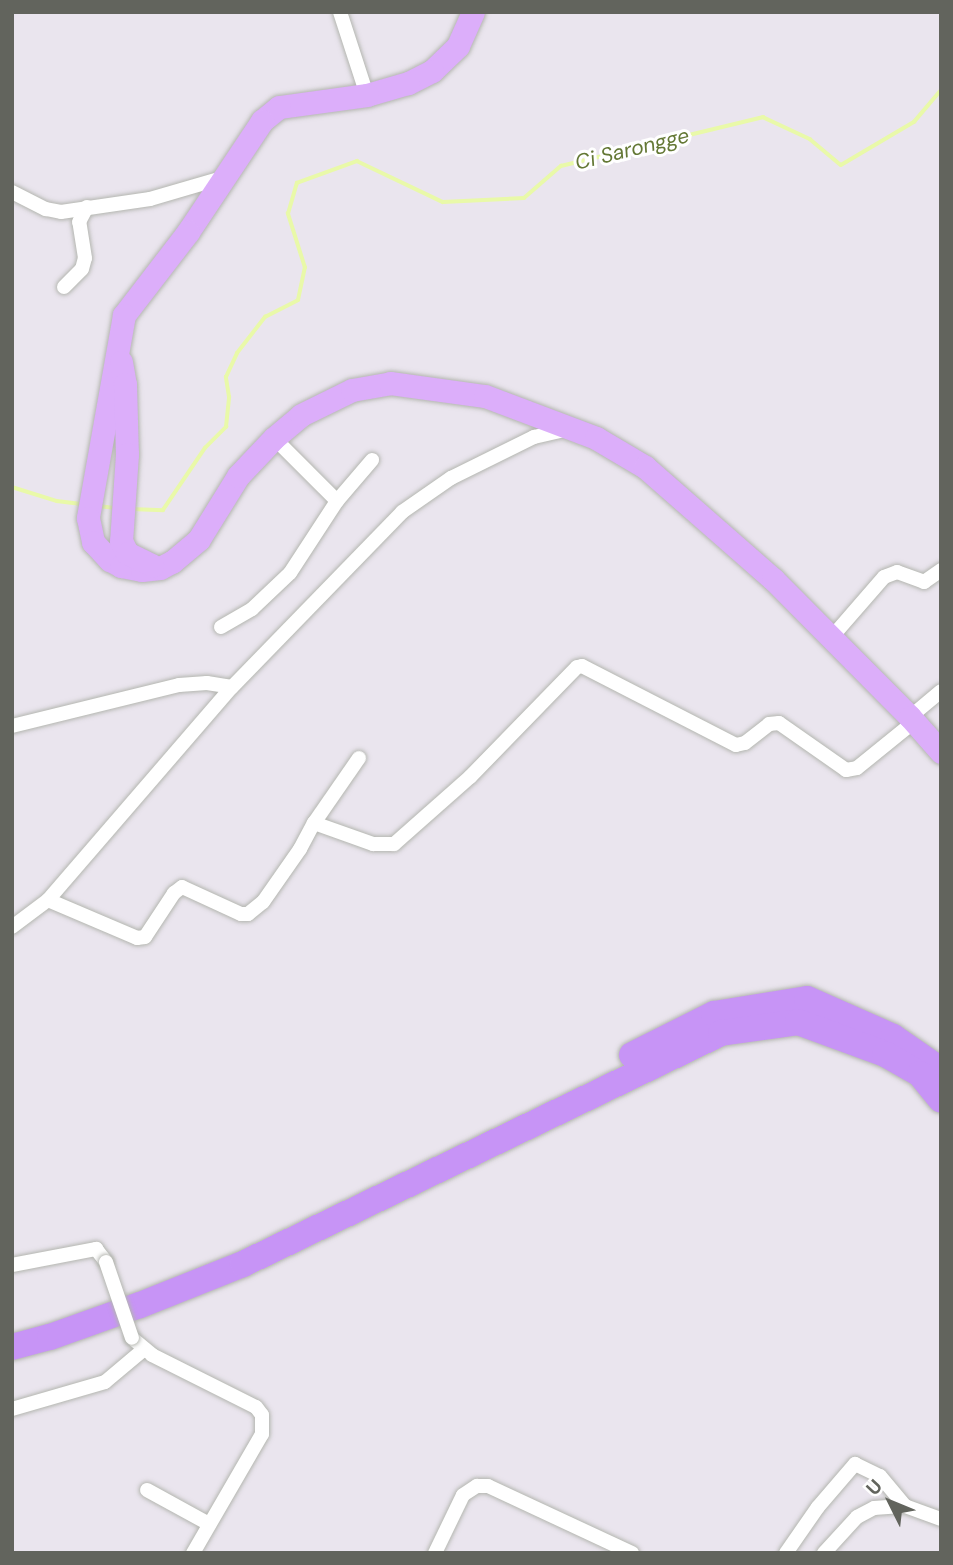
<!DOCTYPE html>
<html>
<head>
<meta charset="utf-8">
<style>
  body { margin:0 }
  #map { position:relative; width:953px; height:1565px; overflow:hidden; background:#eae5ee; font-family:"DM Sans",sans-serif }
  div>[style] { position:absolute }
  .stream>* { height:3.5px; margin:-1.75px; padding:0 1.75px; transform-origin:1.75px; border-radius:1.75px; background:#e9f9a9 }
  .roads { filter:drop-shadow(0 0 2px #b4b6b0) drop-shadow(0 0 2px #b4b6b0) }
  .minor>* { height:14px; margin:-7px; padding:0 7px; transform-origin:7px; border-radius:7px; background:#fff }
  .primary>* { height:23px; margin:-11.5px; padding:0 11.5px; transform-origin:11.5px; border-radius:11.5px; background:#dcaefa }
  .motorway>* { height:26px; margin:-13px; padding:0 13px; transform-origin:13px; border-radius:13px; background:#c794f6 }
  .bridges { filter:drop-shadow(0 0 2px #b4b6b0) drop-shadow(0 0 2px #b4b6b0) }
  .minor-bridge>* { height:14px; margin:-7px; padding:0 7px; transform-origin:7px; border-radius:7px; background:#fff }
  span { translate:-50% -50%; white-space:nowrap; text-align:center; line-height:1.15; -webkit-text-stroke:6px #fff; paint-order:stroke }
  .water-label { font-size:21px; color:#647835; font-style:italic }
  .frame { position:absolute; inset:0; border:14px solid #62645d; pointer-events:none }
  .north { position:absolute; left:855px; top:1467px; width:70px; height:70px; -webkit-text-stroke:5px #fff; paint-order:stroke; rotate:313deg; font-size:19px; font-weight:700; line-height:28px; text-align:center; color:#62645d }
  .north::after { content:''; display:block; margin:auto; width:24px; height:32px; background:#62645d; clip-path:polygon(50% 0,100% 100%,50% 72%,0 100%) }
</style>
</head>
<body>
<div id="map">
  <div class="stream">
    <div style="left:12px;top:487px;width:47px;rotate:17.3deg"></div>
    <div style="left:57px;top:501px;width:24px;rotate:7deg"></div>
    <div style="left:99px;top:506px;width:17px;rotate:7deg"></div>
    <div style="left:131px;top:509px;width:32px;rotate:2deg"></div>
    <div style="left:163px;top:510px;width:75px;rotate:-55.9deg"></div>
    <div style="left:205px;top:448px;width:30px;rotate:-45deg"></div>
    <div style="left:226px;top:427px;width:30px;rotate:-84deg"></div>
    <div style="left:229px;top:397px;width:20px;rotate:-99deg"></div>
    <div style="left:226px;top:377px;width:26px;rotate:-65deg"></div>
    <div style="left:237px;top:353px;width:46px;rotate:-52.1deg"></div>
    <div style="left:265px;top:317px;width:37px;rotate:-27deg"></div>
    <div style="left:298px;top:300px;width:33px;rotate:-78deg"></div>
    <div style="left:305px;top:268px;width:57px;rotate:-107.5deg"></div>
    <div style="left:288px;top:214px;width:32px;rotate:-74deg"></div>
    <div style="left:297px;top:183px;width:64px;rotate:-20.1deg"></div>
    <div style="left:357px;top:161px;width:95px;rotate:25.5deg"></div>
    <div style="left:443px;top:202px;width:81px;rotate:-2.8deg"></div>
    <div style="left:524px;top:198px;width:49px;rotate:-40.9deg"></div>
    <div style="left:561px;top:166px;width:208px;rotate:-13.6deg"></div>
    <div style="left:763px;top:117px;width:52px;rotate:25.1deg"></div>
    <div style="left:810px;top:139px;width:40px;rotate:40deg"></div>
    <div style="left:841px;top:165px;width:85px;rotate:-30.5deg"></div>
    <div style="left:914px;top:122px;width:42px;rotate:-49.8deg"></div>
  </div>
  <div class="roads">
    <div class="minor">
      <div style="left:340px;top:12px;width:87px;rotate:72deg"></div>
      <div style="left:12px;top:192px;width:38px;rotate:27deg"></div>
      <div style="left:46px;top:209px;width:15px;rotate:11deg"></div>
      <div style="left:61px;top:212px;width:90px;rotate:-8.3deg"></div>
      <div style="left:150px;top:199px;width:78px;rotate:-16.3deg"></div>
      <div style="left:64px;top:287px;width:25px;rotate:-45deg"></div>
      <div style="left:82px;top:269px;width:11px;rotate:-75deg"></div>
      <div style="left:85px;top:258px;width:36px;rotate:-99deg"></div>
      <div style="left:79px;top:222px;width:17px;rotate:-62deg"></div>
      <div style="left:274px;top:438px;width:89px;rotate:45deg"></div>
      <div style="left:221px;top:627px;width:36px;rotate:-30deg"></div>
      <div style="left:252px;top:609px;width:52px;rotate:-43.5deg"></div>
      <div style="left:290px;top:573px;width:86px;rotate:-56.9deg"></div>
      <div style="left:337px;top:501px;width:54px;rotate:-49.5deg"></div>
      <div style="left:831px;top:638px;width:81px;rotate:-49deg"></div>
      <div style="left:884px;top:577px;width:14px;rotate:-21deg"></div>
      <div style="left:897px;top:572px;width:29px;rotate:20deg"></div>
      <div style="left:924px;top:582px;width:21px;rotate:-35deg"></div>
      <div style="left:910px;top:717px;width:40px;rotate:-40deg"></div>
      <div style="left:12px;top:726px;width:172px;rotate:-13.8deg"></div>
      <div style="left:179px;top:685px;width:28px;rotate:-4deg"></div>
      <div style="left:207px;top:683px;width:25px;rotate:9deg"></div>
      <div style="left:314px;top:823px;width:79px;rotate:-55.3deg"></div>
      <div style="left:48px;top:900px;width:97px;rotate:23.1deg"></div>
      <div style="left:137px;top:938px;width:8px;rotate:-7deg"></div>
      <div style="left:145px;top:937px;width:53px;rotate:-56.6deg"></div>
      <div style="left:174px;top:893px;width:10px;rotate:-37deg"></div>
      <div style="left:182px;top:887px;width:65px;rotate:24.6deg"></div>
      <div style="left:241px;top:914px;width:7px"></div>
      <div style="left:248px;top:914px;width:19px;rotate:-39deg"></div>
      <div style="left:263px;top:902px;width:65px;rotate:-55.1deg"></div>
      <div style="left:300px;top:849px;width:30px;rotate:-62deg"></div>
      <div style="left:314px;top:823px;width:63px;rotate:19.6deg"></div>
      <div style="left:373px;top:844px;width:21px"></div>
      <div style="left:394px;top:844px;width:101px;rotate:-41.4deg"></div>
      <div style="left:470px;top:777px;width:153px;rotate:-45.8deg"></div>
      <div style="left:577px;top:667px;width:5px;rotate:-11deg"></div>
      <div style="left:582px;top:666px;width:173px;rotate:27.2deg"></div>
      <div style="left:736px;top:745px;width:9px;rotate:-13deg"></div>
      <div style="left:745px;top:743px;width:31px;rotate:-38deg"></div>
      <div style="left:769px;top:724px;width:10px;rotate:-6deg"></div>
      <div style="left:779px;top:723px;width:82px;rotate:35deg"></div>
      <div style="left:846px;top:770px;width:11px;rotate:-10deg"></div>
      <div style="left:857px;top:768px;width:75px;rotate:-39deg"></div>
      <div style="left:12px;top:927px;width:45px;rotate:-36.9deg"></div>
      <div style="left:48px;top:900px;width:281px;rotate:-49.2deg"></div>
      <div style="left:232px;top:687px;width:244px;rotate:-45.8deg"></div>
      <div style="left:402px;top:512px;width:60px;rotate:-34.8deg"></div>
      <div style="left:451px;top:478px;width:93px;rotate:-26.3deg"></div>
      <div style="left:534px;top:437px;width:37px;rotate:-13deg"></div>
      <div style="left:12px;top:1265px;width:86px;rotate:-10.8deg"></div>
      <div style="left:96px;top:1249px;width:16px;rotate:52deg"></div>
      <div style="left:132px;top:1338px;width:26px;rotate:40deg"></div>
      <div style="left:152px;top:1355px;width:116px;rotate:26.6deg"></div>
      <div style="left:256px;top:1407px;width:10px;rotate:53deg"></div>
      <div style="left:262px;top:1415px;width:19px;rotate:90deg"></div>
      <div style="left:262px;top:1434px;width:138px;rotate:120.1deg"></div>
      <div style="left:12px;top:1409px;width:97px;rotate:-16.2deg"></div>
      <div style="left:105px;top:1382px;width:50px;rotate:-40.1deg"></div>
      <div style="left:147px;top:1490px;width:71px;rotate:28.7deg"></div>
      <div style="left:435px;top:1553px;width:64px;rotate:-64.2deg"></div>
      <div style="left:463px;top:1495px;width:17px;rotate:-33deg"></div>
      <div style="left:477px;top:1486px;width:11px"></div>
      <div style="left:488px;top:1486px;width:159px;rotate:25deg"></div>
      <div style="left:786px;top:1553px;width:56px;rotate:-55.2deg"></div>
      <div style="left:818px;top:1507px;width:57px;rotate:-49.3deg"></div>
      <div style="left:855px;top:1464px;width:28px;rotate:26deg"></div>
      <div style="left:880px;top:1476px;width:39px;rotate:50deg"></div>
      <div style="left:905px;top:1506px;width:38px;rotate:20deg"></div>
      <div style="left:824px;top:1553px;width:49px;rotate:-47.5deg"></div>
      <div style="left:857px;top:1517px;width:19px;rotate:-28deg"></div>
      <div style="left:874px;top:1508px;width:31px;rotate:-4deg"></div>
    </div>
    <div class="primary">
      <div style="left:473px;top:12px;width:37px;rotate:114deg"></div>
      <div style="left:458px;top:46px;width:36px;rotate:136deg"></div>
      <div style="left:432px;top:71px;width:27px;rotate:153deg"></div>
      <div style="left:408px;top:83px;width:43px;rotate:163.7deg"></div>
      <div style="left:367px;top:95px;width:89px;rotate:172.2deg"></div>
      <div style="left:279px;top:107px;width:22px;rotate:141deg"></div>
      <div style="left:262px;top:121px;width:133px;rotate:123.7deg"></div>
      <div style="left:188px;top:232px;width:105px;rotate:127.6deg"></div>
      <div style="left:124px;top:315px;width:206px;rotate:100.1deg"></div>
      <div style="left:88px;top:518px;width:25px;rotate:78deg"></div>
      <div style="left:93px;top:542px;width:25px;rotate:47deg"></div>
      <div style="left:110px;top:560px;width:13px;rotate:29deg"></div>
      <div style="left:121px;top:566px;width:21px;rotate:11deg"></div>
      <div style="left:142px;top:570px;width:18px;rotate:-6deg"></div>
      <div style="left:160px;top:568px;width:13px;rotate:-27deg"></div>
      <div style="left:172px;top:562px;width:35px;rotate:-40deg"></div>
      <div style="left:199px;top:539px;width:74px;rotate:-58.2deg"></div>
      <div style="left:238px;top:476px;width:52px;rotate:-46.5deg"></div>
      <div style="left:274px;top:438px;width:35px;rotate:-40deg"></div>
      <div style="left:301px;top:415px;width:57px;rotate:-26.1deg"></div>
      <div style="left:352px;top:390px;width:39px;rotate:-10deg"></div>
      <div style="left:390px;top:383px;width:96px;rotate:7.8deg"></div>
      <div style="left:485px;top:396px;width:119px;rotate:20.7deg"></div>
      <div style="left:596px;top:438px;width:57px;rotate:30.6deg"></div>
      <div style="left:645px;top:467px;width:170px;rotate:41.2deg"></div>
      <div style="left:773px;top:579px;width:194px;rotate:45.2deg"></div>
      <div style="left:910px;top:717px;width:47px;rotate:48.5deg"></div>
      <div style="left:121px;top:362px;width:22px;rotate:80deg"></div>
      <div style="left:125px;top:384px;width:70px;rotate:88.4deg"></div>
      <div style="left:127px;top:454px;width:87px;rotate:93.9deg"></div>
      <div style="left:121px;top:541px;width:13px;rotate:63deg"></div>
      <div style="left:127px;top:553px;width:28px;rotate:26deg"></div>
    </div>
    <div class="motorway">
      <div style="left:632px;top:1055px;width:92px;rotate:-26.6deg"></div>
      <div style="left:714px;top:1014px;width:94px;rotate:-9.2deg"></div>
      <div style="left:807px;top:999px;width:94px;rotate:23.8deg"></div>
      <div style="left:893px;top:1037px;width:58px;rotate:34.5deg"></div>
      <div style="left:12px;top:1347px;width:39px;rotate:-15deg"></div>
      <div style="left:50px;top:1337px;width:96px;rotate:-19.6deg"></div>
      <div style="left:140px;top:1305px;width:111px;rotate:-21.7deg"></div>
      <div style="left:243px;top:1264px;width:531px;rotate:-25.79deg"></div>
      <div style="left:721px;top:1033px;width:78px;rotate:-8.1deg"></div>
      <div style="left:798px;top:1022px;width:93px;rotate:20.2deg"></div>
      <div style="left:885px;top:1054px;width:40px;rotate:29.7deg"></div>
      <div style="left:920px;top:1074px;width:33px;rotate:51deg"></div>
    </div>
  </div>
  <div class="bridges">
    <div class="minor-bridge">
      <div style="left:106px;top:1262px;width:80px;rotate:71.1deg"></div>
    </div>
  </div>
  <div class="water-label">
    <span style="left:632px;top:149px;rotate:-14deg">Ci Sarongge</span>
  </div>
  <div class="frame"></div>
  <div class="north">U</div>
</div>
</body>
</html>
